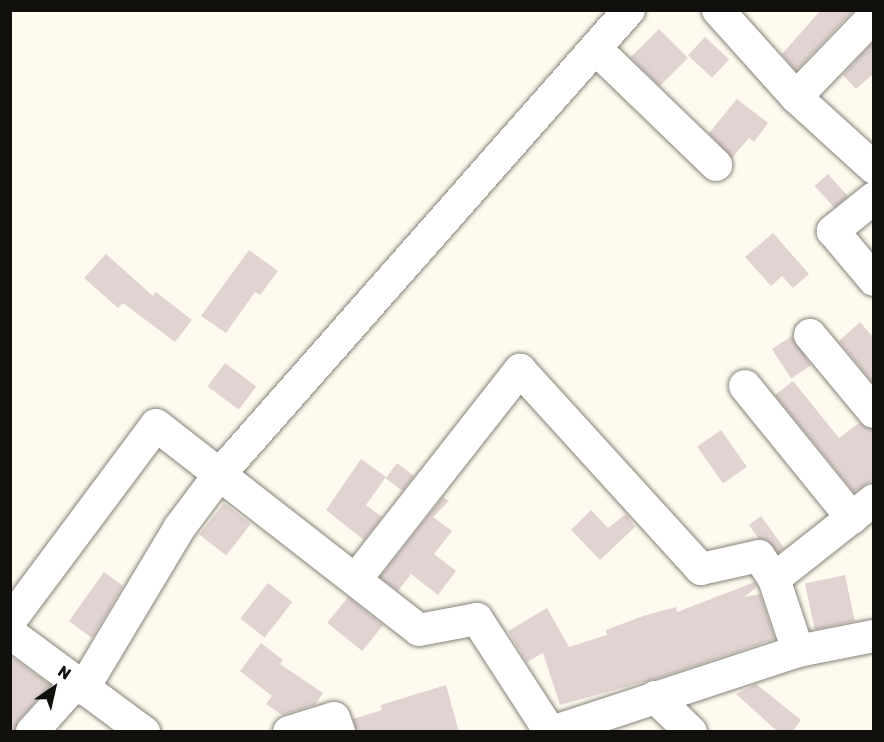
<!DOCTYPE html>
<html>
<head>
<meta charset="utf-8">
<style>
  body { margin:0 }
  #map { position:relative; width:884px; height:742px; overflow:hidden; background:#fefaef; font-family:Rubik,sans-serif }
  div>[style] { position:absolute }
  .building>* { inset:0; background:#e0d3d2; transform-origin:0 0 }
  .roads { filter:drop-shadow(0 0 2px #868279) drop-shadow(0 0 2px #868279) }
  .minor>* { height:32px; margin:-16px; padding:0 16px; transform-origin:16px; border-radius:16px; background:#fff }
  span { translate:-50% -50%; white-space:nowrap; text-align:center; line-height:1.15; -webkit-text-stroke:5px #fff; paint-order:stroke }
  .frame { position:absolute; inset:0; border:12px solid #11100c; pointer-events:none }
  .north { position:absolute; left:24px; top:658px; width:60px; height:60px; -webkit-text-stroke:4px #fff; paint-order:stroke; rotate:34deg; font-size:16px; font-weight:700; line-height:24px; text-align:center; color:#11100c }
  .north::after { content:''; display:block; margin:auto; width:21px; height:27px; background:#11100c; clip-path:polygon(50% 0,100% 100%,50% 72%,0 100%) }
</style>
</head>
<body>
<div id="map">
  <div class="building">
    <div style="clip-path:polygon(821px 10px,854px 10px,796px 71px,782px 54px)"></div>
    <div style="left:659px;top:29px;width:41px;height:40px;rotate:45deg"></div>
    <div style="left:705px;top:37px;width:33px;height:25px;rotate:43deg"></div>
    <div style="clip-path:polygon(873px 42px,873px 74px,856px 89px,843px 75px)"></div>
    <div style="clip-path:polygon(737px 99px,768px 123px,754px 142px,749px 138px,732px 158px,709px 133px)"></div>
    <div style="left:828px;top:174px;width:30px;height:18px;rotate:48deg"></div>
    <div style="clip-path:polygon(773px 233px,809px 274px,793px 288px,782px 276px,771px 286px,745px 257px)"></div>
    <div style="clip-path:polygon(249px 250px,278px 271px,260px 295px,255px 292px,226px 333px,201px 316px)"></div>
    <div style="clip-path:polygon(106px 254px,153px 296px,156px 292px,192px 320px,175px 342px,123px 303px,118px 308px,84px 278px)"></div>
    <div style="clip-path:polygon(860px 322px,873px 337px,873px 383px,839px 341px)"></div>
    <div style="left:792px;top:336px;width:35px;height:24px;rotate:57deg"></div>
    <div style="left:225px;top:363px;width:39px;height:29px;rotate:37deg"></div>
    <div style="clip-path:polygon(793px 381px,839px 438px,859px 423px,873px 429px,873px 480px,854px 492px,775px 395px)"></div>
    <div style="left:721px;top:430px;width:45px;height:29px;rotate:55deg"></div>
    <div style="clip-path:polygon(361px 459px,386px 477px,366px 505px,382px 517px,364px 540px,326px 510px)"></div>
    <div style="left:397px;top:463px;width:21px;height:19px;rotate:37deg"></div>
    <div style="clip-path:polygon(443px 497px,449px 501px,433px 517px,452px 531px,434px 554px,456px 571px,438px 595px,411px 574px,398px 591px,380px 577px)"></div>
    <div style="left:224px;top:503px;width:34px;height:40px;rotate:38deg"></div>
    <div style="clip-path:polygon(591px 510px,608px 528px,626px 514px,635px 527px,600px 560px,571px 530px)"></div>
    <div style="clip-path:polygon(761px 516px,784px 548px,778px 553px,766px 540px,759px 539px,749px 525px)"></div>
    <div style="clip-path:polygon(104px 572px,123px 586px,92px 638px,69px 621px)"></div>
    <div style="left:845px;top:575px;width:47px;height:41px;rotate:78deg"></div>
    <div style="clip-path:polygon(755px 582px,757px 587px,744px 597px,760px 594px,775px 639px,662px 677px,560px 705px,543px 653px,527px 662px,508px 631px,547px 608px,569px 647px,607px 635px,606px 630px,643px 616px,676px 607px,677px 612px)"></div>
    <div style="left:268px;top:583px;width:31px;height:45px;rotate:38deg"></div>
    <div style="left:348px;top:597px;width:45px;height:33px;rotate:39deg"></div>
    <div style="clip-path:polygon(261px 643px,283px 660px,280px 664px,323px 693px,315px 705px,282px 715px,266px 704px,272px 696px,240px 671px)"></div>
    <div style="clip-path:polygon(10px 656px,50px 685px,19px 720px,14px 732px,10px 732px)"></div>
    <div style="clip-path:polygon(756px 684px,801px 720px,792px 732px,778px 732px,736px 694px)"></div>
    <div style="clip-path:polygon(446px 685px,459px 732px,356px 732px,353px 719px,382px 710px,381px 705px)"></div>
  </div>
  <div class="roads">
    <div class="minor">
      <div style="left:718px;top:10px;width:117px;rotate:48.1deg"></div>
      <div style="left:796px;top:97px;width:105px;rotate:42.3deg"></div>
      <div style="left:596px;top:49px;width:167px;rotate:44deg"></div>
      <div style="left:796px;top:97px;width:112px;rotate:-46.1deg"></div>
      <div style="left:874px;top:198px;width:53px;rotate:141.2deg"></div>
      <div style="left:833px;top:231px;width:64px;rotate:50.1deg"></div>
      <div style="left:810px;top:335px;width:100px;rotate:50.3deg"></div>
      <div style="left:745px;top:386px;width:170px;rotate:51deg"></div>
      <div style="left:356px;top:579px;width:266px;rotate:-51.9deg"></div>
      <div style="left:520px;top:370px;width:269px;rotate:47.7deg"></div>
      <div style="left:701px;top:569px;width:59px;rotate:-12.6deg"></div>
      <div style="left:759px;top:556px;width:27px;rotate:57deg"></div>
      <div style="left:10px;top:621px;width:244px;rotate:-53.3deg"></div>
      <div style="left:156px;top:425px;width:333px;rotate:37.9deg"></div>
      <div style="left:419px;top:630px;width:59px;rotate:-10.7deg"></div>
      <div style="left:477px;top:619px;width:135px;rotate:57.1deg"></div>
      <div style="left:10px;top:633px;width:167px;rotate:36.5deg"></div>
      <div style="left:798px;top:651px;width:76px;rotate:-108.4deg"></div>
      <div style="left:774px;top:579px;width:127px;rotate:-38.3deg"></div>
      <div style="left:83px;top:689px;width:189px;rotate:-59.1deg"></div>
      <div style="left:180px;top:527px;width:65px;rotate:-53.1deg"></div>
      <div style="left:219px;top:475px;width:620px;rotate:-48.6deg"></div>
      <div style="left:655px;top:697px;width:50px;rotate:44.2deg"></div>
      <div style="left:32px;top:732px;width:66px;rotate:-48.1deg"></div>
      <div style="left:289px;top:732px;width:47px;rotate:-17.3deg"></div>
      <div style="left:334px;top:718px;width:15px;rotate:70deg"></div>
      <div style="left:552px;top:732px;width:259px;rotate:-18.2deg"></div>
      <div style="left:798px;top:651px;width:77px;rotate:-11.2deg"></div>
    </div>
  </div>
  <div class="frame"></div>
  <div class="north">N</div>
</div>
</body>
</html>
